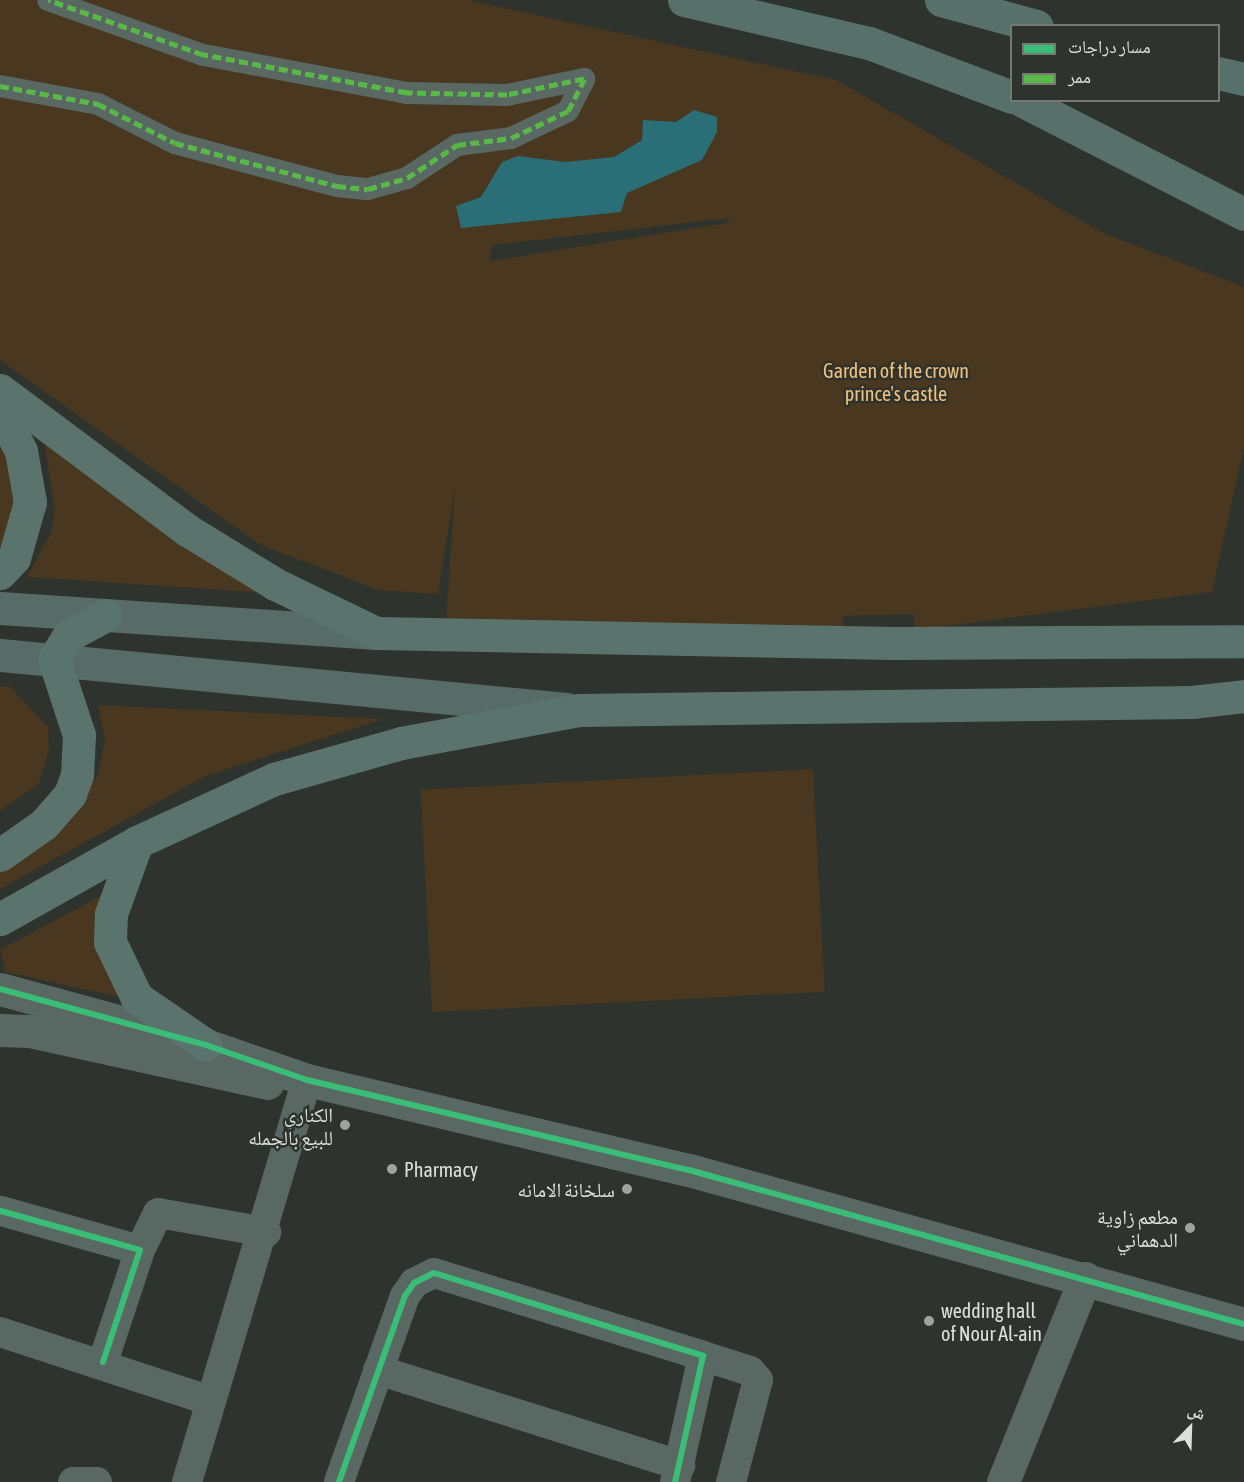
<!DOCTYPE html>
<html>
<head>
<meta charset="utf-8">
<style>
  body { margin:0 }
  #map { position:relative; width:1244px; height:1482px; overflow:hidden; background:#2f332e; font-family:"Asap Condensed","Noto Naskh Arabic",sans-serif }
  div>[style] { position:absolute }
  .green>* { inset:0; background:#49381f; transform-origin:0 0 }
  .water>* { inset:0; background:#2a6e77 }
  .pedestrian>* { height:22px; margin:-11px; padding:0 11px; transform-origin:11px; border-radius:11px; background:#596863 }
  .minor>* { height:30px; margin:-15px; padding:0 15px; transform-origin:15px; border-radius:15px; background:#596863 }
  .tertiary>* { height:33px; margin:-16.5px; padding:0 16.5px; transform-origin:16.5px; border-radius:16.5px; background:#596863 }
  .secondary>* { height:33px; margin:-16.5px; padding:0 16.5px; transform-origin:16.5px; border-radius:16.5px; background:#576c66 }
  .primary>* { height:33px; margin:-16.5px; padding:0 16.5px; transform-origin:16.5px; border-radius:16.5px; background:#5a736c }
  .trunk>* { height:33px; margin:-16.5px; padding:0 16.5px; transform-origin:16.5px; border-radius:16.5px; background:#58706a }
  .quiet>* { height:4.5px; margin-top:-2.25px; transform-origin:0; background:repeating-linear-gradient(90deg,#58b947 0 9px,transparent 0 13.5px) }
  .cycleway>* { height:6px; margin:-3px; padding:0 3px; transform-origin:3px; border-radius:3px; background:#3abd76 }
  .dots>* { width:16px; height:16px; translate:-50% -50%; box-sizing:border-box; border:3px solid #2e342d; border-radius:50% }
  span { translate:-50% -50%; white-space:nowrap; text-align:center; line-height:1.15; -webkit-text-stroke:5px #2e342d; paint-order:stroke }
  .park-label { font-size:20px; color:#f3c07c }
  .poi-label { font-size:20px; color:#dce0db }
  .right { translate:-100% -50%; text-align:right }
  .left { translate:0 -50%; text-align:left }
  .legend { position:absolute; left:1010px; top:24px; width:210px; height:78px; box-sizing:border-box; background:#2e342d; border:2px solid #747973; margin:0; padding:8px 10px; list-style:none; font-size:18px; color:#dce0db }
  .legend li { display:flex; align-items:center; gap:12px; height:30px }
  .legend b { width:30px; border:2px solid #747973 }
  .north { position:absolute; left:1160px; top:1398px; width:60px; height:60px; -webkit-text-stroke:4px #2e342d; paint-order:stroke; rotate:23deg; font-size:16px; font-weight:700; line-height:24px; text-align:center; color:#dce0db }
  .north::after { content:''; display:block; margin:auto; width:21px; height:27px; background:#dce0db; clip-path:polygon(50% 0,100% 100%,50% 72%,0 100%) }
</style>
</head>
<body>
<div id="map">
  <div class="green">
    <div style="clip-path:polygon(evenodd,0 0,467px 0,836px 80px,1103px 233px,1244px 287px,1244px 447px,1212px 592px,914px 630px,914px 614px,842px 616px,846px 635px,446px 622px,455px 487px,438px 594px,378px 590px,259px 544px,0 360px,0 0,730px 218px,727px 223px,489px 261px,492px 245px,730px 218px)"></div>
    <div style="clip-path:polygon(44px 440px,257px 592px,27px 577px,51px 533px,55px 511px)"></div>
    <div style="clip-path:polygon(0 444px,12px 464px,20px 504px,0 548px)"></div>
    <div style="clip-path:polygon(0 686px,10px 687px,48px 727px,49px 750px,39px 783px,0 811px)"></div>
    <div style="clip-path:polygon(98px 705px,383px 719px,205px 776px,0 889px,0 867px,77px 808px,98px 774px,105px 740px)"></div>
    <div style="left:813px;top:769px;width:223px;height:393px;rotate:87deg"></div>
    <div style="clip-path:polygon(103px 895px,126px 998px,5px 972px,1px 949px)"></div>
  </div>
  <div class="water">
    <div style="clip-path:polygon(694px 110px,717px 117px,717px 132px,702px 160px,627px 193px,621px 212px,461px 228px,456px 206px,481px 197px,502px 162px,518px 156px,565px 162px,614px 157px,642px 140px,643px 120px,676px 122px)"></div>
  </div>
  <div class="pedestrian">
    <div style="left:0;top:86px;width:100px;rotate:10.4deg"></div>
    <div style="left:98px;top:104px;width:86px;rotate:26.9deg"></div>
    <div style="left:175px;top:143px;width:168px;rotate:14.9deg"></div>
    <div style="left:337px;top:186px;width:31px;rotate:6deg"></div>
    <div style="left:368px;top:189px;width:41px;rotate:-15.8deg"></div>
    <div style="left:407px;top:178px;width:60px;rotate:-33.4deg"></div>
    <div style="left:457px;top:145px;width:54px;rotate:-7.4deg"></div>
    <div style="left:511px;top:138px;width:63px;rotate:-25.3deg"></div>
    <div style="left:568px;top:111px;width:36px;rotate:-63deg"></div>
    <div style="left:584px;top:79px;width:79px;rotate:168.3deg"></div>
    <div style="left:507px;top:95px;width:100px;rotate:-178.9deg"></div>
    <div style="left:407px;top:93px;width:208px;rotate:-169.4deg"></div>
    <div style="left:203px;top:55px;width:164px;rotate:-160.5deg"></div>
  </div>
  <div class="minor">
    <div style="left:1px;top:1211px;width:144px;rotate:15.7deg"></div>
    <div style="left:140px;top:1250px;width:118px;rotate:108.3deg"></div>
    <div style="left:140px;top:1250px;width:41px;rotate:-64.1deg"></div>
    <div style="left:158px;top:1213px;width:110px;rotate:10deg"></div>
    <div style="left:0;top:1332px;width:222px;rotate:18.1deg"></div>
    <div style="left:703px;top:1356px;width:49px;rotate:17.7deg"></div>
    <div style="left:750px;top:1371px;width:12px;rotate:48deg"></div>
    <div style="left:758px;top:1380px;width:106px;rotate:104.8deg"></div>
    <div style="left:378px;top:1370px;width:317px;rotate:17.5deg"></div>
    <div style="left:73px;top:1482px;width:24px"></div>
    <div style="left:187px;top:1482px;width:420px;rotate:-73.4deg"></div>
    <div style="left:339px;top:1482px;width:197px;rotate:-70.5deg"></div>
    <div style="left:405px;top:1296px;width:16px;rotate:-55deg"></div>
    <div style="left:414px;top:1283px;width:22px;rotate:-27deg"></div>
    <div style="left:434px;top:1273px;width:282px;rotate:17.1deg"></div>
    <div style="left:703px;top:1356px;width:129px;rotate:102.5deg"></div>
  </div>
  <div class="tertiary">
    <div style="left:0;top:989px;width:213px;rotate:15.2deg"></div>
    <div style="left:206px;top:1045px;width:107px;rotate:19.1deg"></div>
    <div style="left:307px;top:1080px;width:392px;rotate:13.3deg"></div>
    <div style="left:689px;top:1170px;width:576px;rotate:15.51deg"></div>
    <div style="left:0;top:1030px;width:29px;rotate:2deg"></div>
    <div style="left:29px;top:1031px;width:244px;rotate:12.3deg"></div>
    <div style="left:1003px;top:1482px;width:220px;rotate:-68.1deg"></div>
  </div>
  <div class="secondary">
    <div style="left:0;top:608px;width:377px;rotate:3.8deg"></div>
    <div style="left:0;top:655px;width:569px;rotate:5.45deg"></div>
  </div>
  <div class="primary">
    <div style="left:0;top:390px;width:234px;rotate:36.8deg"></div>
    <div style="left:187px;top:530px;width:103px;rotate:31.5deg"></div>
    <div style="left:275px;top:584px;width:112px;rotate:25.9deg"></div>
    <div style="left:376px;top:633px;width:518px;rotate:1.11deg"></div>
    <div style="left:894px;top:643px;width:350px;rotate:-0.3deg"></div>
    <div style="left:0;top:410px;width:46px;rotate:62.9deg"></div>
    <div style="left:21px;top:451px;width:52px;rotate:80deg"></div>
    <div style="left:30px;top:502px;width:58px;rotate:105.9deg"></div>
    <div style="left:14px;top:558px;width:21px;rotate:133deg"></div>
    <div style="left:137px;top:842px;width:77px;rotate:109.9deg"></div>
    <div style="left:111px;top:914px;width:28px;rotate:92deg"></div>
    <div style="left:110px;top:942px;width:62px;rotate:64.3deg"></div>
    <div style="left:137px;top:998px;width:83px;rotate:34.3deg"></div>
    <div style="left:0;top:855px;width:54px;rotate:-35.2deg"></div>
    <div style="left:44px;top:824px;width:40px;rotate:-49deg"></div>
    <div style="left:70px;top:794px;width:20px;rotate:-70deg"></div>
    <div style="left:77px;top:775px;width:40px;rotate:-87.1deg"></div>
    <div style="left:79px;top:735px;width:80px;rotate:-108.2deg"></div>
    <div style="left:54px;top:659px;width:28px;rotate:-58deg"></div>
    <div style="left:69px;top:635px;width:42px;rotate:-28.4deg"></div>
    <div style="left:0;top:919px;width:157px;rotate:-29.3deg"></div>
    <div style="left:137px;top:842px;width:151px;rotate:-24.7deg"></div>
    <div style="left:274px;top:779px;width:132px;rotate:-15.8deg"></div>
    <div style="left:401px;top:743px;width:181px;rotate:-10.5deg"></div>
    <div style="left:579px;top:710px;width:613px;rotate:-0.75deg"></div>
    <div style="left:1192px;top:702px;width:52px;rotate:-6.6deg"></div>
  </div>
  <div class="trunk">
    <div style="left:684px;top:0;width:190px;rotate:13.1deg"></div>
    <div style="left:869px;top:43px;width:153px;rotate:20.7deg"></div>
    <div style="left:941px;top:0;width:99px;rotate:15.2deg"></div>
    <div style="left:1218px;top:73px;width:27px;rotate:13deg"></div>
    <div style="left:1021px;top:100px;width:250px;rotate:27.1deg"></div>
  </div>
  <div class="quiet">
    <div style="left:0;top:86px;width:100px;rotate:10.4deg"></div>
    <div style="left:98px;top:104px;width:86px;rotate:26.9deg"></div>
    <div style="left:175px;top:143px;width:168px;rotate:14.9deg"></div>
    <div style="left:337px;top:186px;width:31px;rotate:6deg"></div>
    <div style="left:368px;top:189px;width:41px;rotate:-15.8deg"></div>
    <div style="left:407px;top:178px;width:60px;rotate:-33.4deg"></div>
    <div style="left:457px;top:145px;width:54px;rotate:-7.4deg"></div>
    <div style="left:511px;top:138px;width:63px;rotate:-25.3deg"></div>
    <div style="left:568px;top:111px;width:36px;rotate:-63deg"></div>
    <div style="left:584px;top:79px;width:79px;rotate:168.3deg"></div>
    <div style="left:507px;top:95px;width:100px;rotate:-178.9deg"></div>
    <div style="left:407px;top:93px;width:208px;rotate:-169.4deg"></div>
    <div style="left:203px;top:55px;width:164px;rotate:-160.5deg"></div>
  </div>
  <div class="cycleway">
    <div style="left:0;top:989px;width:213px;rotate:15.2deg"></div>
    <div style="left:206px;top:1045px;width:107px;rotate:19.1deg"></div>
    <div style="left:307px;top:1080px;width:392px;rotate:13.3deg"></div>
    <div style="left:689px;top:1170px;width:576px;rotate:15.51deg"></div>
    <div style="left:1px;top:1211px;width:144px;rotate:15.7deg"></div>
    <div style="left:140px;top:1250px;width:118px;rotate:108.3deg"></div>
    <div style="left:339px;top:1482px;width:197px;rotate:-70.5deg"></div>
    <div style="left:405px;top:1296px;width:16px;rotate:-55deg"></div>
    <div style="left:414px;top:1283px;width:22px;rotate:-27deg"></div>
    <div style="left:434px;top:1273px;width:282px;rotate:17.1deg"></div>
    <div style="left:703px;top:1356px;width:129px;rotate:102.5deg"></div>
  </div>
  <div class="dots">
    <div style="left:345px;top:1125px;background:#9fa39e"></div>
    <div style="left:392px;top:1169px;background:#9fa39e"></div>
    <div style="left:627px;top:1189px;background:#9fa39e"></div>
    <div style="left:1190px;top:1228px;background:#9fa39e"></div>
    <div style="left:929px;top:1321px;background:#9fa39e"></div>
  </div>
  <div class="park-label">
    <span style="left:896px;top:382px">Garden of the crown<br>prince's castle</span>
  </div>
  <div class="poi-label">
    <span class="right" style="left:333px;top:1126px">الكناري<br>للبيع بالجمله</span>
    <span class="left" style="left:404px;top:1169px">Pharmacy</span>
    <span class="right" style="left:615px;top:1189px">سلخانة الامانه</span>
    <span class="right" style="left:1178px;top:1228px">مطعم زاوية<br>الدهماني</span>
    <span class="left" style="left:941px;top:1322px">wedding hall<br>of Nour Al-ain</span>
  </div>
  <ul class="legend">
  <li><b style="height:8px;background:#3abd76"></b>مسار دراجات</li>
  <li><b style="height:8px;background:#58b947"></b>ممر</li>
  </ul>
  <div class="north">ش</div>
</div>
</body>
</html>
